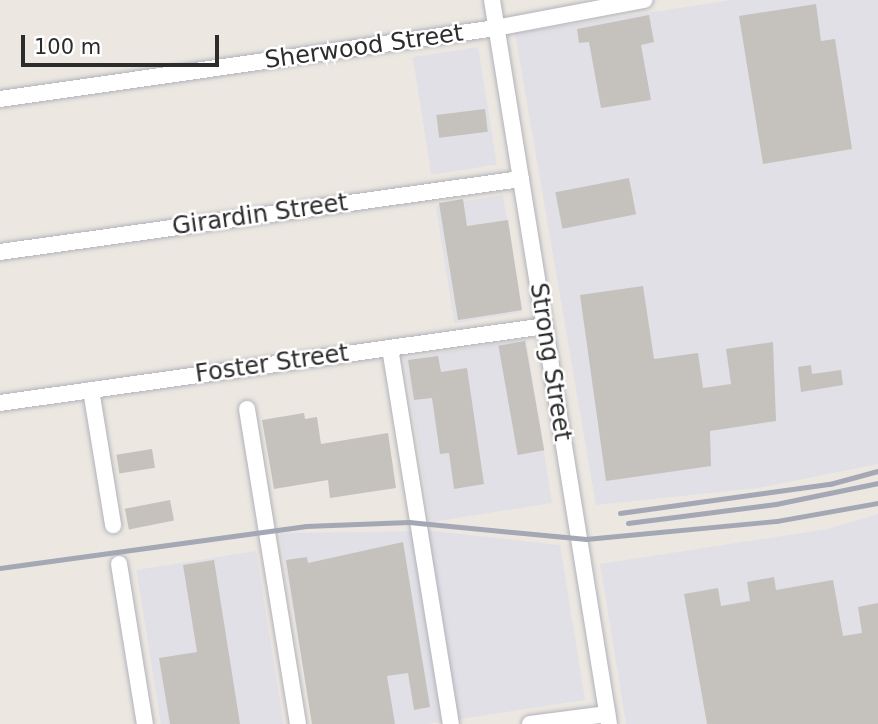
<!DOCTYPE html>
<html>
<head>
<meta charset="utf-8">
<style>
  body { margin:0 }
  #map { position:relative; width:878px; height:724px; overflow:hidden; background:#ece7e1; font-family:"DejaVu Sans",sans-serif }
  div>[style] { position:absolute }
  .industrial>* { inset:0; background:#e1e0e6; transform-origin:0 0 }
  .building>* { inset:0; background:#c5c1bc; transform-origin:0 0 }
  .roads { filter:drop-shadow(0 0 2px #b1b3bb) drop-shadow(0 0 2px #b1b3bb) }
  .street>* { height:16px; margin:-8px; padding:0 8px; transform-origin:8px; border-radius:8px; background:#fff }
  .rail>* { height:4.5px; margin:-2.25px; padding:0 2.25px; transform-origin:2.25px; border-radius:2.25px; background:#a4a7b4 }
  span { translate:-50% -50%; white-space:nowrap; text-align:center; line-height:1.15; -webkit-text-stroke:5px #fff; paint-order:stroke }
  .street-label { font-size:24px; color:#2c2c2c }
  .scale { position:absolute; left:21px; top:35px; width:198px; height:32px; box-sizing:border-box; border:4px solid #2c2c2c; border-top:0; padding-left:9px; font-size:21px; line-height:24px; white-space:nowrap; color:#2c2c2c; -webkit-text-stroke:5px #fff; paint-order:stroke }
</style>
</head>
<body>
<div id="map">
  <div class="industrial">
    <div style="clip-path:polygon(732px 0,878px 0,878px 464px,758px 488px,596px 505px,515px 33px)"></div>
    <div style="left:478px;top:47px;width:119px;height:66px;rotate:81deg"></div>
    <div style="left:503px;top:195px;width:119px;height:68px;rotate:81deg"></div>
    <div style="left:526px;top:339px;width:166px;height:123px;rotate:81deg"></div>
    <div style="clip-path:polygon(878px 514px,878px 724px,626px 724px,600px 564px,828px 529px)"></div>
    <div style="clip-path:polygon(435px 531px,560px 545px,585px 700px,427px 724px,312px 724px,280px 533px)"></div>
    <div style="left:256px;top:551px;width:175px;height:121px;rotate:81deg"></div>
  </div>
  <div class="building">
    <div style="clip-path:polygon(816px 4px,821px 41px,835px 39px,852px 149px,763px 164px,739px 16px)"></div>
    <div style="clip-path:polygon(649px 15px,654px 42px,641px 45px,651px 100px,601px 108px,589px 42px,579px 43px,577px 29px)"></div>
    <div style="left:485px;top:109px;width:23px;height:49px;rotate:83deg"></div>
    <div style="left:629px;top:178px;width:37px;height:75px;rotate:79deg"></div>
    <div style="clip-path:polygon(463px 199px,467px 226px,508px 220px,522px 310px,458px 320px,439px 203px)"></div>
    <div style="clip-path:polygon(643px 286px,654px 359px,698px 353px,703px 388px,731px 384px,726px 349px,773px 342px,776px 421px,710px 431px,711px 466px,606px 481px,580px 295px)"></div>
    <div style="left:525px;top:341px;width:111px;height:27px;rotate:80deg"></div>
    <div style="clip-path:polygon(438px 356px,441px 372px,467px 368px,484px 484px,454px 489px,449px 453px,440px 454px,432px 398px,414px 400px,408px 360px)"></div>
    <div style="clip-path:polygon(811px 365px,812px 374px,841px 370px,843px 385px,801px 392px,798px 367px)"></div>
    <div style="clip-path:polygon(304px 413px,305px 419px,317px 417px,321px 444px,388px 433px,396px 488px,330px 498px,328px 480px,274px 489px,262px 420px)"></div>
    <div style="left:152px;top:449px;width:19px;height:36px;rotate:81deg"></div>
    <div style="left:170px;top:500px;width:21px;height:46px;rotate:79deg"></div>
    <div style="clip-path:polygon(403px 542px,430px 707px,414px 710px,408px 673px,387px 676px,395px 724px,312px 724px,286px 560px,307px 557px,308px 563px)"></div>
    <div style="clip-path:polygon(214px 560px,240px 724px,170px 724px,159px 658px,197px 652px,183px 565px)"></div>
    <div style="clip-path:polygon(774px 577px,776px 590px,833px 580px,843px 636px,862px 633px,858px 607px,878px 603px,878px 724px,707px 724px,684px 594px,718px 588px,721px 606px,750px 601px,747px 582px)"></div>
  </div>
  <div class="roads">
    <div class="street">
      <div style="left:492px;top:0;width:733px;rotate:80.82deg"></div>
      <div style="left:0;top:99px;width:501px;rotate:-8.15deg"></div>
      <div style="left:496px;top:28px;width:151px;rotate:-10.7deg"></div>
      <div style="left:0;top:252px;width:526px;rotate:-7.98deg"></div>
      <div style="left:390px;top:348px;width:381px;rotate:80.8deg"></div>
      <div style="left:91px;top:390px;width:137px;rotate:80.7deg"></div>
      <div style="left:0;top:403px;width:550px;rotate:-8.04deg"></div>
      <div style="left:247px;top:409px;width:319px;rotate:80.8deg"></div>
      <div style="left:119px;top:564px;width:162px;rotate:80.8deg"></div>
      <div style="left:530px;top:724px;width:78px;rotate:-7.4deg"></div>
    </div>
  </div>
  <div class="rail">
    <div style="left:620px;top:513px;width:212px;rotate:-7.9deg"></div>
    <div style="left:830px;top:484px;width:50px;rotate:-15.2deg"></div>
    <div style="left:628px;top:523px;width:149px;rotate:-7.3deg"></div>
    <div style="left:776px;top:504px;width:104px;rotate:-11.6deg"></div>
    <div style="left:0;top:568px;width:309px;rotate:-7.8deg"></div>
    <div style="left:306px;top:526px;width:103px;rotate:-2.2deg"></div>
    <div style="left:409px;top:522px;width:178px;rotate:5.5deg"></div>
    <div style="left:586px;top:539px;width:192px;rotate:-5.4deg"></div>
    <div style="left:777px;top:521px;width:103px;rotate:-10.1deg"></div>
  </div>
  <div class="street-label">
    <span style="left:364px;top:47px;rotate:-8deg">Sherwood Street</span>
    <span style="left:260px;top:215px;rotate:-8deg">Girardin Street</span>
    <span style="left:550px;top:362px;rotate:81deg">Strong Street</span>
    <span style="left:272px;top:364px;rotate:-8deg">Foster Street</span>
  </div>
  <div class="scale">100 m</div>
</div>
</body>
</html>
